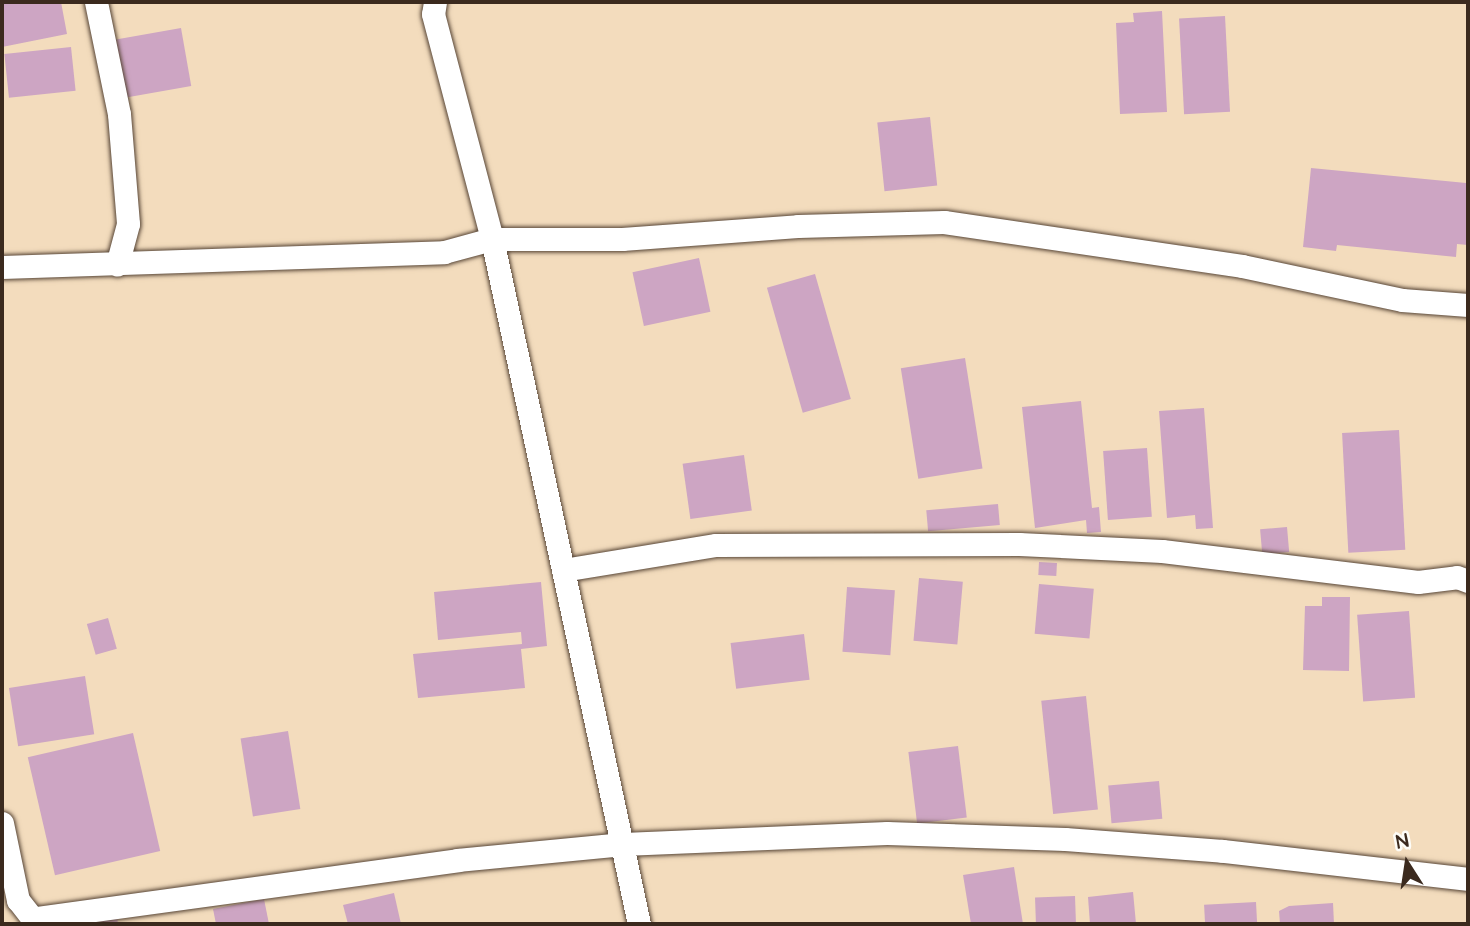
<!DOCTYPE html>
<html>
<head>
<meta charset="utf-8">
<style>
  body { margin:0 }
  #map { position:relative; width:1470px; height:926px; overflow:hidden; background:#f3dcbd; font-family:"Architects Daughter",sans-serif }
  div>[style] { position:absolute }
  .building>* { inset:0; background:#cda5c3; transform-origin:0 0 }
  .roads { filter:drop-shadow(0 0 2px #574536) drop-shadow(0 0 2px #574536) }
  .minor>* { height:23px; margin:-11.5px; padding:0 11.5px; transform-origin:11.5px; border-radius:11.5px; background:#fff }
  span { translate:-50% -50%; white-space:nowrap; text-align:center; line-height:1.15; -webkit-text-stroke:7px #fdfcf7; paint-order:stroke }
  .frame { position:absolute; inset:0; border:4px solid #3b2a1e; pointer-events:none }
  .north { position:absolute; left:1372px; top:828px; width:70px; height:70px; -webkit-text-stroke:5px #fdfcf7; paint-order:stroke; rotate:348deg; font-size:19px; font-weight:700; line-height:28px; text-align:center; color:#3b2a1e }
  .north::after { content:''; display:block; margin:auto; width:24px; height:32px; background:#3b2a1e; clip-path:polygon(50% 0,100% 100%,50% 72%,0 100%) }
</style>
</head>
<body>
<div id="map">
  <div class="building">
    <div style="clip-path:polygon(2px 2px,61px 2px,67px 34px,2px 47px)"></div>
    <div style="clip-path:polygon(1162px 11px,1167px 112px,1120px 114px,1116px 23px,1134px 22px,1133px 13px)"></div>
    <div style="left:1225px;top:16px;width:96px;height:46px;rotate:87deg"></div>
    <div style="left:181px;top:28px;width:59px;height:66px;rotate:80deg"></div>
    <div style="left:71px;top:47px;width:44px;height:67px;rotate:84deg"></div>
    <div style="left:930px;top:117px;width:69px;height:53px;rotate:84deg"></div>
    <div style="clip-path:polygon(1311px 168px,1466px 183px,1468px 245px,1457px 244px,1456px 257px,1337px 245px,1336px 251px,1303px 247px)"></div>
    <div style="left:699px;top:258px;width:55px;height:68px;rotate:78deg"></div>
    <div style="left:815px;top:274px;width:130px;height:50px;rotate:74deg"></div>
    <div style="left:965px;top:358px;width:112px;height:65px;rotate:81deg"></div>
    <div style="clip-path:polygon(1081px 401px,1092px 508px,1099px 507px,1101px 532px,1087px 533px,1086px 520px,1035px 528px,1022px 407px)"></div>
    <div style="clip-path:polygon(1204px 408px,1213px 528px,1196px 529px,1195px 515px,1167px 518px,1159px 411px)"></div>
    <div style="left:1399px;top:430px;width:120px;height:57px;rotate:87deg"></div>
    <div style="left:1147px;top:448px;width:69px;height:44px;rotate:86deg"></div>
    <div style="left:744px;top:455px;width:56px;height:62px;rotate:82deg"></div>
    <div style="left:998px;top:504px;width:21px;height:72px;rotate:85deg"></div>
    <div style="left:1287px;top:527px;width:25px;height:27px;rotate:85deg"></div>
    <div style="left:1039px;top:562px;width:18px;height:13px;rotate:3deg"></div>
    <div style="left:919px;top:578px;width:44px;height:63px;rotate:5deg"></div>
    <div style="clip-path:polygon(541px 582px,547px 646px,521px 649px,525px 688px,418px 698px,413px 654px,522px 644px,521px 632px,438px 640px,434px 592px)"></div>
    <div style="left:1039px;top:584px;width:55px;height:50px;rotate:5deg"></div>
    <div style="left:847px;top:587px;width:48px;height:65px;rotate:4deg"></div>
    <div style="clip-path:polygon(1322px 597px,1350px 597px,1349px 671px,1303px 670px,1305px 606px,1322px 606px)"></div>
    <div style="left:1409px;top:611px;width:87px;height:52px;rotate:86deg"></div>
    <div style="left:108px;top:618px;width:32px;height:22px;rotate:74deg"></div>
    <div style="left:804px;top:634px;width:46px;height:74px;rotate:83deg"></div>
    <div style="left:85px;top:676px;width:59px;height:77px;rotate:81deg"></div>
    <div style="left:1086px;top:696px;width:114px;height:45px;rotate:84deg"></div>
    <div style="left:288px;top:731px;width:79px;height:48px;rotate:81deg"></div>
    <div style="left:133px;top:733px;width:121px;height:108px;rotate:77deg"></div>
    <div style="left:958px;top:746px;width:72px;height:50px;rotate:83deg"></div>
    <div style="left:1159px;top:781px;width:38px;height:51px;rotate:85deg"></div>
    <div style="clip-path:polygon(1014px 867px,1023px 924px,971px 924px,963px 875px)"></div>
    <div style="clip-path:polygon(1133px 892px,1136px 924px,1090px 924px,1088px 897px)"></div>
    <div style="clip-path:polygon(394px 893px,401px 924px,348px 924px,343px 905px)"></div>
    <div style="left:1075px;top:896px;width:28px;height:40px;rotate:88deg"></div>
    <div style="clip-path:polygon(264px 899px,269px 924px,216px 924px,213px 909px)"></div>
    <div style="left:1256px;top:902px;width:22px;height:52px;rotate:87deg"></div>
    <div style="clip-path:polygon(1333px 903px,1334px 924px,1280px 924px,1279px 911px,1289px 906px)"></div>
    <div style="clip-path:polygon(117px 917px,118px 924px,93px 924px,93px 923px)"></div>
  </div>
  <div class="roads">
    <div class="minor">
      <div style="left:96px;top:2px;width:114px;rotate:78.4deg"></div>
      <div style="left:119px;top:114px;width:110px;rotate:85.3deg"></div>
      <div style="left:128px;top:224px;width:42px;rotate:105deg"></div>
      <div style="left:435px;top:2px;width:12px;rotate:99deg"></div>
      <div style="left:433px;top:14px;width:233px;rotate:75.3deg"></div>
      <div style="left:492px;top:239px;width:701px;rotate:77.89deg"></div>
      <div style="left:2px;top:267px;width:442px;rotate:-1.9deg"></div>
      <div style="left:444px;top:252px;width:50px;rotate:-15.2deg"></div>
      <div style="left:492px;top:239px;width:130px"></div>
      <div style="left:622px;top:239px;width:176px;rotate:-4.2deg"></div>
      <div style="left:798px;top:226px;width:146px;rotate:-1.6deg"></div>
      <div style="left:944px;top:222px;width:301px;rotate:8.4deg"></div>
      <div style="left:1242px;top:266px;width:164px;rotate:12deg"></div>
      <div style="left:1402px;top:300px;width:66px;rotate:4.3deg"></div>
      <div style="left:563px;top:570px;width:155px;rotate:-9.3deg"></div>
      <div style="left:716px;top:545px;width:303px;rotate:-0.2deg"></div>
      <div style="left:1019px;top:544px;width:143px;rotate:2.8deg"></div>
      <div style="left:1162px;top:551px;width:258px;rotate:6.9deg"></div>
      <div style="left:1418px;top:582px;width:39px;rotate:-7deg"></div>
      <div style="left:1457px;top:577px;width:12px;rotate:20deg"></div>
      <div style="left:2px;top:823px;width:79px;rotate:78.3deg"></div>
      <div style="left:18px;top:900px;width:31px;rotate:52deg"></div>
      <div style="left:36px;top:918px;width:425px;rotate:-7.8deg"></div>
      <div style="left:457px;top:860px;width:167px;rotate:-5.5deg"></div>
      <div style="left:623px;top:844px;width:264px;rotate:-2.4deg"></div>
      <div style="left:887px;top:833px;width:178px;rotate:1.9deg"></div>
      <div style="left:1065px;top:839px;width:158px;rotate:4.3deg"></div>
      <div style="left:1223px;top:851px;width:247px;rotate:6.5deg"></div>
    </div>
  </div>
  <div class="frame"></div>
  <div class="north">N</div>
</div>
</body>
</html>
